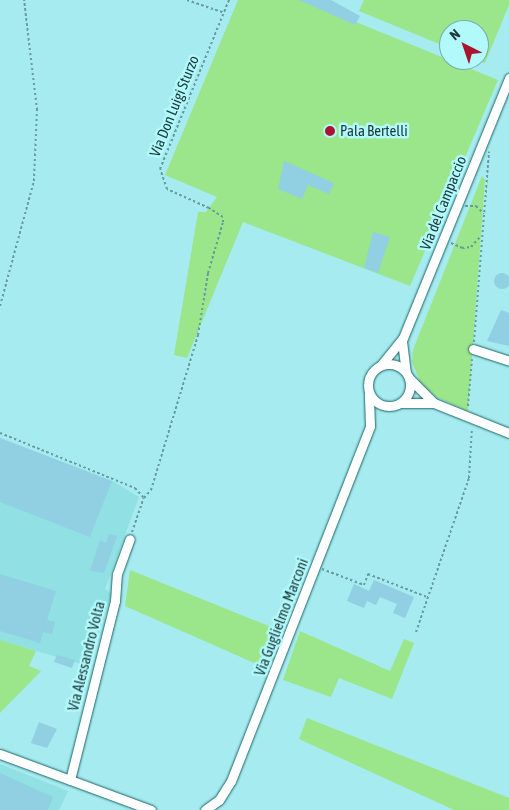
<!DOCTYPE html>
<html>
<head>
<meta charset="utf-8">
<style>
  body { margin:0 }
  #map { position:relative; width:509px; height:810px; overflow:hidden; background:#a5ebef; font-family:"Asap Condensed",sans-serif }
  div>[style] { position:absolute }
  .built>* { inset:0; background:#90e0e4 }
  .green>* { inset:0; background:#9be58a }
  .building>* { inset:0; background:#91cfe3 }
  .round { border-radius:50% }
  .path>* { height:2px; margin-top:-1px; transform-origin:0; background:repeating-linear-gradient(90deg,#689b9e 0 2.5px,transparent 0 5px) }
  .roads { filter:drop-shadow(0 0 1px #1b6569) drop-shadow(0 0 1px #1b6569) }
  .minor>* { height:9px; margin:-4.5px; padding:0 4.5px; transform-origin:4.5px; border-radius:4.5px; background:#fff }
  .minor>.ring { margin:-4.5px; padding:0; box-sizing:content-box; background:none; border:9px solid #fff; border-radius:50% }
  .dots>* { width:14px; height:14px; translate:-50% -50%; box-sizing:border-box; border:2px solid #b2f9fc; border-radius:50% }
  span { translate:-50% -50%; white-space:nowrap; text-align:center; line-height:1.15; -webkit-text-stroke:5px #b2f9fc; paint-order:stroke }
  .street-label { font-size:15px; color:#1d3a3b }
  .poi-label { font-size:15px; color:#1d3a3b }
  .left { translate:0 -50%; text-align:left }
  .north { position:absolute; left:439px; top:20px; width:50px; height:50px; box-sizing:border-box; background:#b2f9fc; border:1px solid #76adaf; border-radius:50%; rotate:319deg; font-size:14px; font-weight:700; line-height:20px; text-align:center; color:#1d3a3b }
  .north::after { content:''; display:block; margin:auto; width:18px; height:22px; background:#aa142f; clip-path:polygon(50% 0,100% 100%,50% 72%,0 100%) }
</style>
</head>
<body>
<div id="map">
  <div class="built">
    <div style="clip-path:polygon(0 438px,112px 481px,139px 497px,105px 589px,112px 594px,87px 666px,0 640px)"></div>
    <div style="clip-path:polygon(0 764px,68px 791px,59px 810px,0 810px)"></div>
  </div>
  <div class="green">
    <div style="clip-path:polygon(238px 0,302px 0,498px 80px,410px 286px,243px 222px,187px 358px,174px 355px,198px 212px,206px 212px,217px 197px,165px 175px)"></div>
    <div style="clip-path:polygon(364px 0,509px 0,509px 5px,485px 63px,477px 60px,479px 30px,449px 30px,449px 48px,359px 11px)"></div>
    <div style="clip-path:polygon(482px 176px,485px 180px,468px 411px,436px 397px,420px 382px,412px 362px,413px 350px)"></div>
    <div style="clip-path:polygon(130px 570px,281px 631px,268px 669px,125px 606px)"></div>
    <div style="clip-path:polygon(300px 631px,390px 671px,404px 639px,414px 643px,392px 699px,339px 678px,331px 697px,283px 680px)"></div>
    <div style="clip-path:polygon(0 640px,36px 651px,29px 666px,41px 671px,0 713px)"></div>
    <div style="clip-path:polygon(307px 718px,509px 798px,509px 810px,454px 810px,299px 739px)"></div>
  </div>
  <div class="building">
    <div style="clip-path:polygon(299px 0,331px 0,360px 16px,355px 25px)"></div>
    <div style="clip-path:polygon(284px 161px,334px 183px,329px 194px,308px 185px,302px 199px,278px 189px)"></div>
    <div style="clip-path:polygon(373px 232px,390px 237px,378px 273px,364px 268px)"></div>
    <div class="round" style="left:494px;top:273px;width:16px;height:16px"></div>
    <div style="clip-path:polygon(501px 310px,509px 313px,509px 346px,487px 341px)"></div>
    <div style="clip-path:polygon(0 438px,112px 481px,90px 537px,0 502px)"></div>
    <div style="clip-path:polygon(109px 534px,117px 536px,104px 573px,90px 571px,100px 540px,106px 543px)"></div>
    <div style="clip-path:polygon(0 574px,56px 591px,47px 620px,55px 622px,52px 634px,43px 632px,40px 643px,0 631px)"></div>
    <div style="clip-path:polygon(374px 580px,414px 597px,405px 618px,393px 613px,397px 604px,380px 597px,376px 605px,367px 601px,364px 608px,347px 601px,354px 584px,369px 591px)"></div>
    <div style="clip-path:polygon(57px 655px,75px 660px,72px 668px,54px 662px)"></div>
    <div style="clip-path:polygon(39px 722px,57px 729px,47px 748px,31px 743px)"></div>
    <div style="clip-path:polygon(0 773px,53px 797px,48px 810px,0 810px)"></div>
  </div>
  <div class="path">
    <div style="left:187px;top:0;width:39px;rotate:19deg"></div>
    <div style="left:465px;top:206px;width:11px"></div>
    <div style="left:476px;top:206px;width:11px;rotate:45deg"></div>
    <div style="left:451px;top:243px;width:12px;rotate:24deg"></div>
    <div style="left:462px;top:248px;width:9px;rotate:-6deg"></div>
    <div style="left:471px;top:247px;width:15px;rotate:-48deg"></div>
    <div style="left:0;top:306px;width:130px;rotate:-74.8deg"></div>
    <div style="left:34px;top:181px;width:71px;rotate:-87.6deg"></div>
    <div style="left:37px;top:110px;width:111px;rotate:-96.7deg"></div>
    <div style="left:474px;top:342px;width:191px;rotate:-85.5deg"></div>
    <div style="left:468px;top:406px;width:47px;rotate:-85.1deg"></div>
    <div style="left:0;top:433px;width:146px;rotate:22.2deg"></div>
    <div style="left:135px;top:488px;width:13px;rotate:48deg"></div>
    <div style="left:132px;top:532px;width:36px;rotate:-71deg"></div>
    <div style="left:144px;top:498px;width:11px;rotate:-49deg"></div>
    <div style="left:151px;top:490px;width:162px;rotate:-73.1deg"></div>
    <div style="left:198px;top:335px;width:63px;rotate:-80.8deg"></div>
    <div style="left:208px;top:273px;width:53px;rotate:-73.6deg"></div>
    <div style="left:223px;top:222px;width:5px;rotate:-90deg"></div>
    <div style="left:223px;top:217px;width:17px;rotate:-147deg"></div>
    <div style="left:209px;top:208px;width:46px;rotate:-155.7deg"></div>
    <div style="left:167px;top:189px;width:21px;rotate:-109deg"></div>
    <div style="left:160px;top:169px;width:183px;rotate:-67.8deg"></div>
    <div style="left:322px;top:569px;width:45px;rotate:20.9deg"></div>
    <div style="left:364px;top:585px;width:12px;rotate:-70deg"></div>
    <div style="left:368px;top:574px;width:63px;rotate:21.3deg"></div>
    <div style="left:416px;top:632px;width:163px;rotate:-71deg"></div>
    <div style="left:469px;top:478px;width:50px;rotate:-86.6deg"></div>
  </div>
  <div class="roads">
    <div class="minor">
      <div style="left:402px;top:341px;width:31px;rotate:83deg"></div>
      <div style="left:473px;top:349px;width:38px;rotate:18deg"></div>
      <div class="ring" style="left:368px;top:364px;width:33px;height:33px"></div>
      <div style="left:381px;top:365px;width:35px;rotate:-51deg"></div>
      <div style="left:403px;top:338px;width:281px;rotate:-67.8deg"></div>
      <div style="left:409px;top:378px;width:33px;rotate:45deg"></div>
      <div style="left:401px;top:403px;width:33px"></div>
      <div style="left:434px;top:403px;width:81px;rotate:21.8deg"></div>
      <div style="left:0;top:754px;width:161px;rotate:20.3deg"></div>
      <div style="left:70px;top:780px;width:185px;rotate:-75.9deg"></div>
      <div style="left:115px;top:601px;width:27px;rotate:-86deg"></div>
      <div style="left:117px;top:574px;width:37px;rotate:-70deg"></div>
      <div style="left:205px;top:810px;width:17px;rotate:-36deg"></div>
      <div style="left:219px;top:800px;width:22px;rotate:-58deg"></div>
      <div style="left:231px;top:781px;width:381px;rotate:-68.6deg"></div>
      <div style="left:370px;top:426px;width:32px;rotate:-92deg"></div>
    </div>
  </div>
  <div class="dots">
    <div style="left:330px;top:131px;background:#aa142f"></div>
  </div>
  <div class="street-label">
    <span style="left:174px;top:106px;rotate:-68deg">Via Don Luigi Sturzo</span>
    <span style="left:443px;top:203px;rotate:-68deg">Via del Campaccio</span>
    <span style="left:281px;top:617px;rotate:-69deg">Via Guglielmo Marconi</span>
    <span style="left:86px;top:656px;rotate:-76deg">Via Alessandro Volta</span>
  </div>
  <div class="poi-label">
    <span class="left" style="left:340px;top:131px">Pala Bertelli</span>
  </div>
  <div class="north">N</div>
</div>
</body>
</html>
